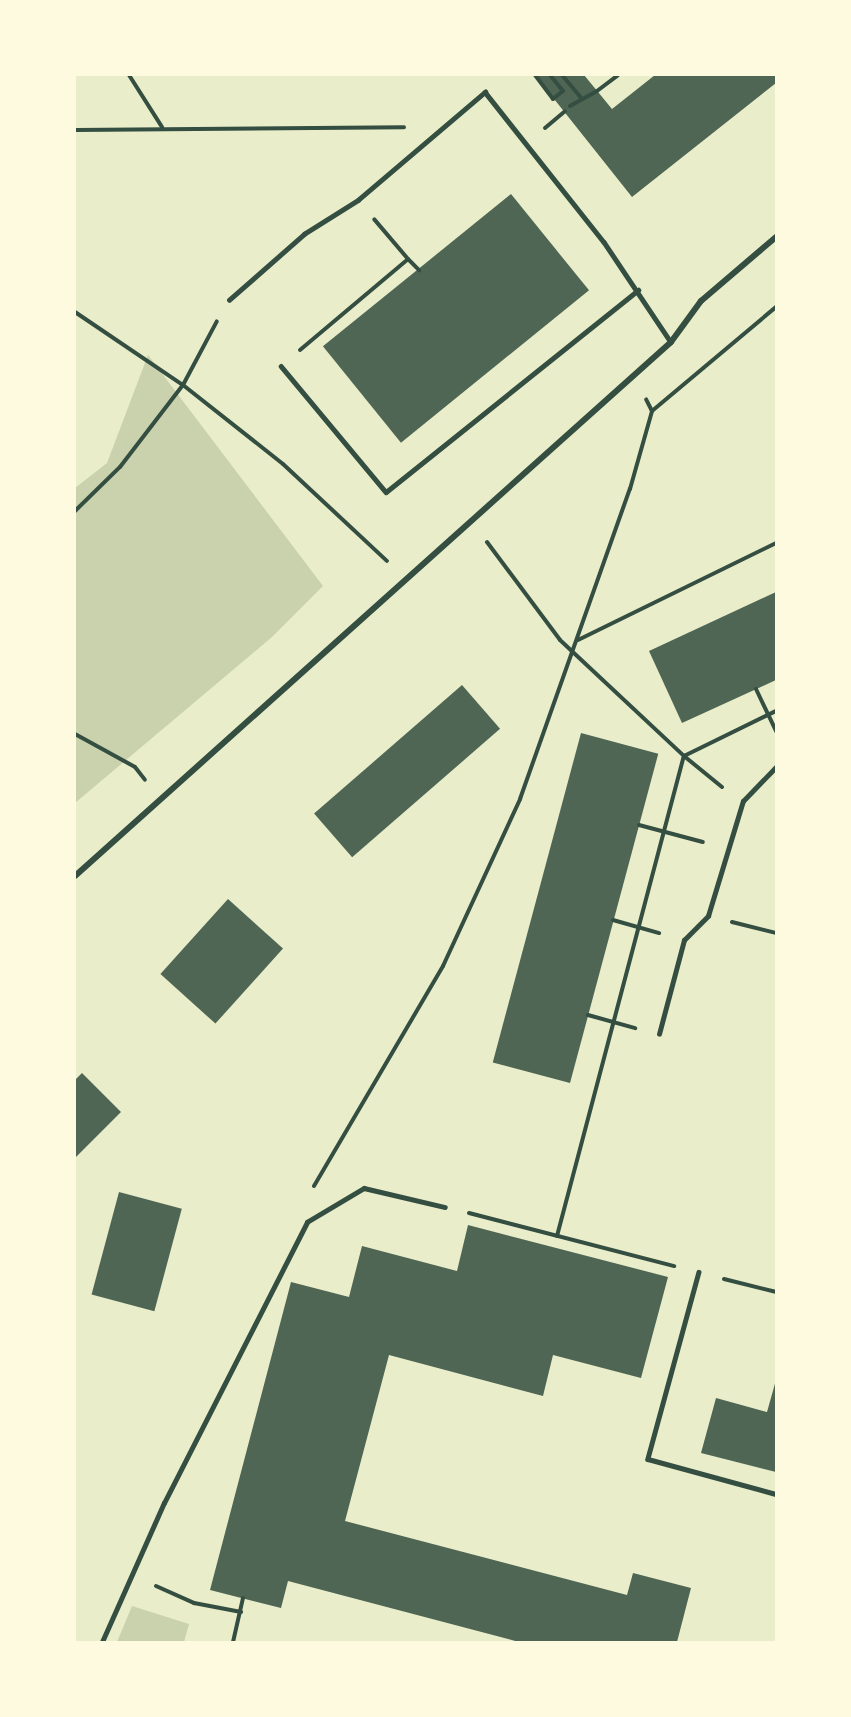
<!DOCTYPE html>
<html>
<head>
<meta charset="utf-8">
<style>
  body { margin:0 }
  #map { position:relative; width:851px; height:1717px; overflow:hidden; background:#e9edc9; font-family:Overpass,sans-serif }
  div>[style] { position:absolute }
  .green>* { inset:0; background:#cad2ad }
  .building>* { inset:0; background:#4f6655; transform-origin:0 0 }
  .path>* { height:4px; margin:-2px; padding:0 2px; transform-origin:2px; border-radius:2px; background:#344e41 }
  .service>* { height:4.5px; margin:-2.25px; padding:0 2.25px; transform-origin:2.25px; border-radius:2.25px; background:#344e41 }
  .minor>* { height:6px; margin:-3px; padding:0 3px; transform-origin:3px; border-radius:3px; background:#344e41 }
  span { translate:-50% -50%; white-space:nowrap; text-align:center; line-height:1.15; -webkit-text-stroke:6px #fefae0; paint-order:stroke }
  .frame { position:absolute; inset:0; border:76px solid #fefae0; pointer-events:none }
</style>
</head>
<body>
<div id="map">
  <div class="green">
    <div style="clip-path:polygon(148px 355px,323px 586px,272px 637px,75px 803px,75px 488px,107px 463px)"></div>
    <div style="clip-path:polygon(132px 1606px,189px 1624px,184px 1642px,117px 1642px)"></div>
  </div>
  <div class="building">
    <div style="clip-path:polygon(535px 75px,584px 75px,612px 109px,655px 75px,776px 75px,776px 83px,632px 197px)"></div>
    <div style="left:511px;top:194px;width:124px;height:242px;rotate:51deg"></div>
    <div style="clip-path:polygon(776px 592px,776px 680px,682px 723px,649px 651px)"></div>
    <div style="left:462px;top:685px;width:58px;height:196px;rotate:49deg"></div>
    <div style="left:581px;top:733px;width:80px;height:341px;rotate:15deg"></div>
    <div style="left:228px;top:899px;width:74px;height:101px;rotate:42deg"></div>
    <div style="clip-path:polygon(82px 1073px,121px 1112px,75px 1158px,75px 1080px)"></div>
    <div style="left:119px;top:1192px;width:65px;height:106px;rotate:15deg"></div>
    <div style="clip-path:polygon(468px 1225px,668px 1277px,641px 1378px,553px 1355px,543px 1396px,389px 1355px,345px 1521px,627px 1595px,633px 1573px,691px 1588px,677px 1642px,519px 1642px,288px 1581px,281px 1608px,210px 1590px,291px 1282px,349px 1297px,362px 1246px,457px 1271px)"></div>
    <div style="clip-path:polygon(776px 1380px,776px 1472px,701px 1453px,716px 1398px,767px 1412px)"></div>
  </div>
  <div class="path">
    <div style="left:129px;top:75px;width:62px;rotate:57.6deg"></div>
    <div style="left:535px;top:75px;width:30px;rotate:53deg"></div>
    <div style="left:553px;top:99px;width:13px;rotate:-39deg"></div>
    <div style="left:563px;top:91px;width:21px;rotate:-129deg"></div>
    <div style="left:562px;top:75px;width:30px;rotate:50deg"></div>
    <div style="left:570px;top:106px;width:31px;rotate:-29deg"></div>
    <div style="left:597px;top:91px;width:26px;rotate:-37deg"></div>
    <div style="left:545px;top:128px;width:26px;rotate:-40deg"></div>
    <div style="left:75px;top:130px;width:329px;rotate:-0.5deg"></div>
    <div style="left:408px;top:259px;width:16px;rotate:45deg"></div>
    <div style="left:75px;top:312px;width:130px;rotate:34.1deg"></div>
    <div style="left:183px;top:385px;width:127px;rotate:38.3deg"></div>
    <div style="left:283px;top:464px;width:142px;rotate:43deg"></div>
    <div style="left:300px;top:350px;width:141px;rotate:-40.1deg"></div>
    <div style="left:408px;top:259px;width:52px;rotate:-130.4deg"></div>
    <div style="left:652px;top:411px;width:162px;rotate:-40deg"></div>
    <div style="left:75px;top:511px;width:63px;rotate:-44.4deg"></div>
    <div style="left:120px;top:467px;width:103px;rotate:-52.5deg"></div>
    <div style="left:183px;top:385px;width:72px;rotate:-62deg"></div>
    <div style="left:487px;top:542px;width:122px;rotate:53.3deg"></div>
    <div style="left:560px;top:640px;width:170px;rotate:43.1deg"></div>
    <div style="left:684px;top:756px;width:49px;rotate:39.2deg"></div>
    <div style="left:578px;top:640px;width:220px;rotate:-26.1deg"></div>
    <div style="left:756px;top:689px;width:47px;rotate:64.5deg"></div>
    <div style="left:75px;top:734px;width:68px;rotate:28.8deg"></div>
    <div style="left:135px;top:767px;width:16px;rotate:52deg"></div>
    <div style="left:639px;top:825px;width:66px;rotate:14.9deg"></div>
    <div style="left:613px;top:920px;width:48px;rotate:15.8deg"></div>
    <div style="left:732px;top:922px;width:45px;rotate:14deg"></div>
    <div style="left:588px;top:1015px;width:49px;rotate:15.5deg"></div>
    <div style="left:314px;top:1186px;width:255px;rotate:-59.6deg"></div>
    <div style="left:443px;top:966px;width:184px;rotate:-65.2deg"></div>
    <div style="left:520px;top:799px;width:329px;rotate:-70.5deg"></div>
    <div style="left:630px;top:489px;width:81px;rotate:-74.2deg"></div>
    <div style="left:652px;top:411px;width:13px;rotate:-117deg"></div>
    <div style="left:469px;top:1213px;width:212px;rotate:14.5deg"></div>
    <div style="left:557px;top:1236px;width:497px;rotate:-75.2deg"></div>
    <div style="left:684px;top:756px;width:102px;rotate:-26.1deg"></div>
    <div style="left:724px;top:1279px;width:54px;rotate:14deg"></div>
    <div style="left:156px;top:1586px;width:42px;rotate:24.1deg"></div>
    <div style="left:194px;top:1603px;width:48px;rotate:10.8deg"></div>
    <div style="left:233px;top:1642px;width:45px;rotate:-77.2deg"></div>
  </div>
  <div class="service">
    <div style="left:229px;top:300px;width:100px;rotate:-41.3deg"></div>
    <div style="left:304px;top:234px;width:64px;rotate:-32.2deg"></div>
    <div style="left:358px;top:200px;width:167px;rotate:-40.4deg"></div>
    <div style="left:485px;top:92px;width:191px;rotate:51.6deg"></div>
    <div style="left:604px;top:242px;width:120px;rotate:56.2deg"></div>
    <div style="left:281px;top:366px;width:164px;rotate:50.2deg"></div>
    <div style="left:386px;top:492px;width:323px;rotate:-38.7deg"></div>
    <div style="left:659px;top:1034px;width:97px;rotate:-75.1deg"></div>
    <div style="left:684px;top:940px;width:34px;rotate:-45deg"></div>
    <div style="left:708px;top:916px;width:120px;rotate:-73.1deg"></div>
    <div style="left:743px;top:801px;width:47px;rotate:-45.9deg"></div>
    <div style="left:699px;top:1272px;width:194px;rotate:105.3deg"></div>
    <div style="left:648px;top:1459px;width:133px;rotate:15.3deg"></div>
    <div style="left:102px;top:1642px;width:152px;rotate:-66deg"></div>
    <div style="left:164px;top:1503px;width:315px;rotate:-63deg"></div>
    <div style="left:307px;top:1222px;width:66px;rotate:-30.8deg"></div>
    <div style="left:364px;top:1188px;width:83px;rotate:13.2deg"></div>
  </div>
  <div class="minor">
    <div style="left:75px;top:876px;width:800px;rotate:-41.86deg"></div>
    <div style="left:671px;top:342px;width:51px;rotate:-53.8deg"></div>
    <div style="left:701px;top:301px;width:99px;rotate:-40.5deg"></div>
  </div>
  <div class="frame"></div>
</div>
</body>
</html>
